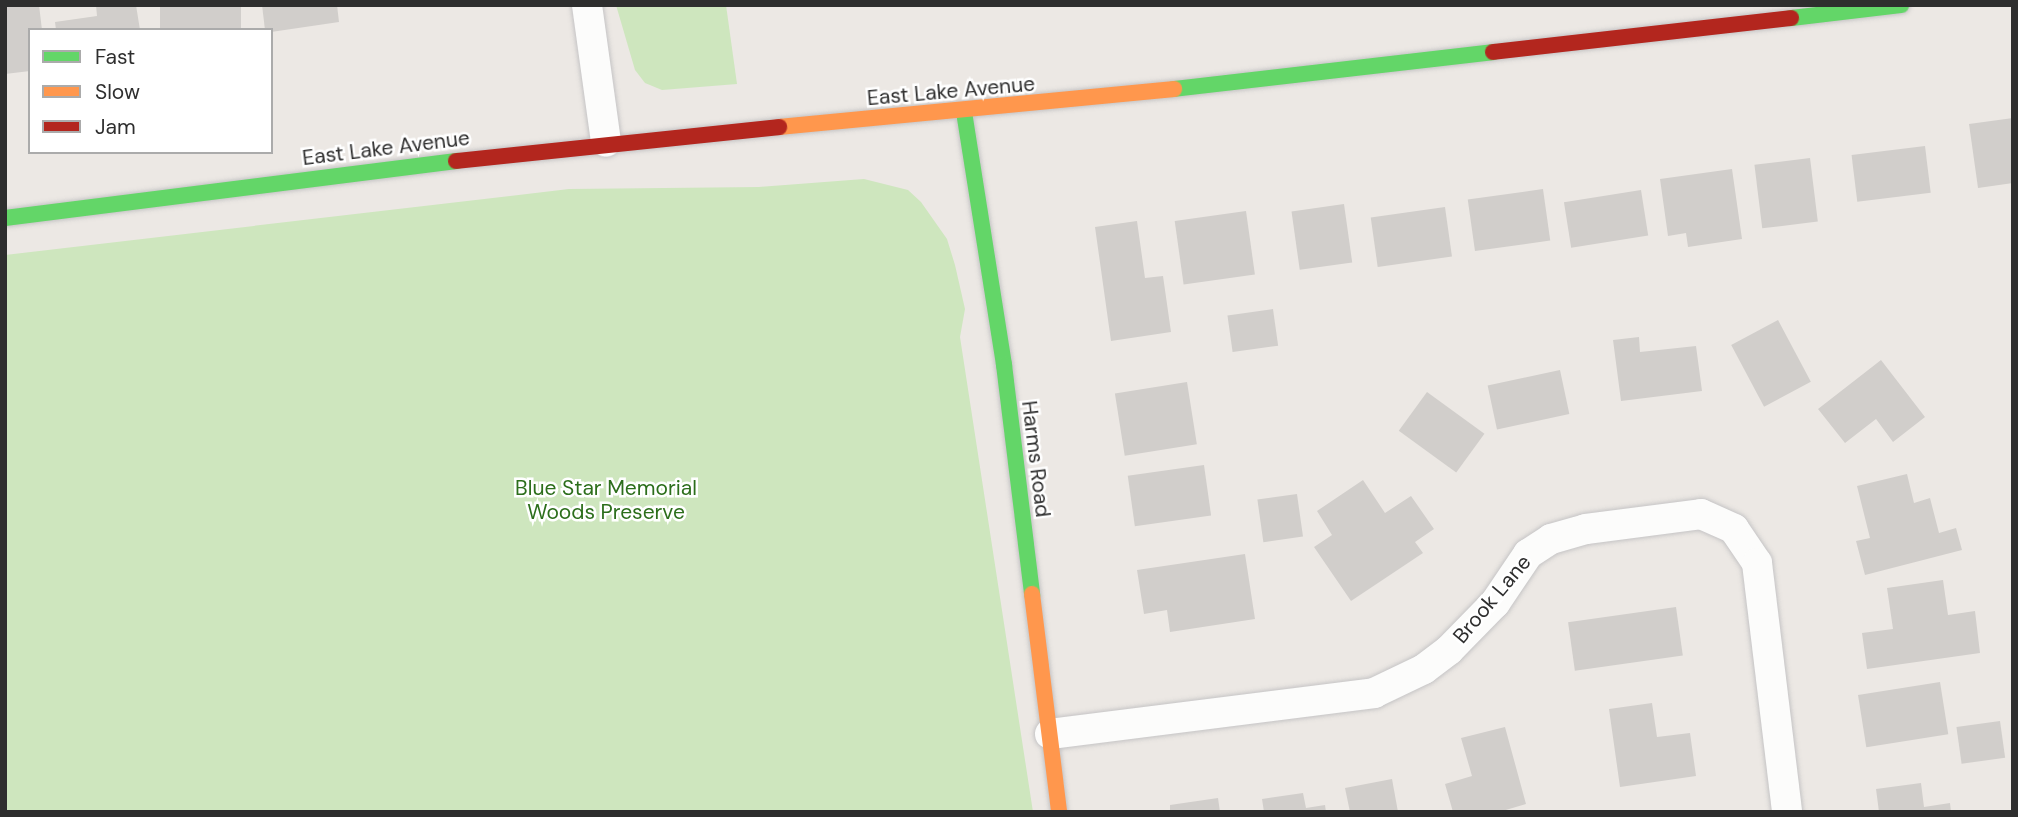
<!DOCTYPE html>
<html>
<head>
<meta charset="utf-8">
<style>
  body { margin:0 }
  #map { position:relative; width:2018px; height:817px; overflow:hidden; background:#ece8e4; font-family:"DM Sans",sans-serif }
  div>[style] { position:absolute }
  .green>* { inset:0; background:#cee6be }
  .building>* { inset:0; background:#d1cecb; transform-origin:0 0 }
  .roads { filter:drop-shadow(0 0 2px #c5c4c5) drop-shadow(0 0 2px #c5c4c5) }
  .street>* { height:30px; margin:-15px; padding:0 15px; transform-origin:15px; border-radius:15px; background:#fcfcfb }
  .fast>* { height:16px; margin:-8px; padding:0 8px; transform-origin:8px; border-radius:8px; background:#63d668 }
  .slow>* { height:16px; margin:-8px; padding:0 8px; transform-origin:8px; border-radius:8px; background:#ff974d }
  .jam>* { height:16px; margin:-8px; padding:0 8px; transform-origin:8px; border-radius:8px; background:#b3261e }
  span { translate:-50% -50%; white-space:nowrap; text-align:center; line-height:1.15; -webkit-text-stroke:5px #fff; paint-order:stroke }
  .street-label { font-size:21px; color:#2e2e2e }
  .park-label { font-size:21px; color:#2c6e1b }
  .frame { position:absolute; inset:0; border:7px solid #2e2e2e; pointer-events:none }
  .legend { position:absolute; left:28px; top:28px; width:245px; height:126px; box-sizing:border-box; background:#fff; border:2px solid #ababab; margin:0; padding:9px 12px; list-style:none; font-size:21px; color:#2e2e2e }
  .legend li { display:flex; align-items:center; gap:14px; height:35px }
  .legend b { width:35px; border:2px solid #ababab }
</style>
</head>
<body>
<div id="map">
  <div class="green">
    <div style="clip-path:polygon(616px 5px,726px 5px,737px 84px,662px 90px,645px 83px,635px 70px)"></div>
    <div style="clip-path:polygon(864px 179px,908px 190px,921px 202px,947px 239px,955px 265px,965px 309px,960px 337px,1033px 812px,5px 812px,5px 255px,569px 189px,759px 187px)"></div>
  </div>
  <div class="building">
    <div style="clip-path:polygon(5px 5px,39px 5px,42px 30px,30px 30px,30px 71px,5px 74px)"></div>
    <div style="clip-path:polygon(96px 5px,136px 5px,140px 30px,56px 30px,55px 22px,97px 16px)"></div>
    <div style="left:160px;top:5px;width:81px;height:25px"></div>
    <div style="clip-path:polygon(262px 5px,337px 5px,339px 22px,271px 32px,265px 30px)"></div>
    <div style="clip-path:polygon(2013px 118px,2013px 183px,1978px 188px,1969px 124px)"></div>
    <div style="left:1925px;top:146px;width:47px;height:74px;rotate:83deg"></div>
    <div style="left:1810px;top:158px;width:64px;height:56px;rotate:83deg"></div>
    <div style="clip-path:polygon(1732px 169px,1742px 239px,1688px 247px,1686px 233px,1668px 236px,1660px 179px)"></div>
    <div style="left:1543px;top:189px;width:52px;height:76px;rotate:82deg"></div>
    <div style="left:1641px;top:190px;width:46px;height:78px;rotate:81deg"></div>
    <div style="left:1344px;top:204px;width:59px;height:53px;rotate:82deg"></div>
    <div style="left:1445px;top:207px;width:50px;height:75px;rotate:82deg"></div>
    <div style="left:1246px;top:211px;width:64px;height:72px;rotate:82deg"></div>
    <div style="clip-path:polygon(1137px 221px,1145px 278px,1163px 276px,1171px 332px,1111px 341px,1095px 227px)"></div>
    <div style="left:1273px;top:309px;width:37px;height:46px;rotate:82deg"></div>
    <div style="left:1778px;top:320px;width:70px;height:53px;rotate:62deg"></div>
    <div style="clip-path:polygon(1639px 337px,1640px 352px,1696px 346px,1702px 391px,1621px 401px,1613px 340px)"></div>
    <div style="clip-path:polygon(1881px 360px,1925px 417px,1893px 442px,1876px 419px,1845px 443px,1818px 409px)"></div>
    <div style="left:1560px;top:370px;width:45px;height:74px;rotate:78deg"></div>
    <div style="left:1187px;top:382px;width:63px;height:73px;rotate:81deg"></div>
    <div style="left:1427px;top:392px;width:71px;height:48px;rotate:36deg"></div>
    <div style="left:1204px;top:465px;width:51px;height:77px;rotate:82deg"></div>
    <div style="clip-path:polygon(1907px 474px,1914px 503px,1930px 498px,1939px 533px,1956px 528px,1962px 550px,1865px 575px,1856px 541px,1870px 538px,1857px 486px)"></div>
    <div style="clip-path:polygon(1363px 480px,1385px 513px,1411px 496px,1434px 529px,1415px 542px,1423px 553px,1351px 601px,1314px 547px,1332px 535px,1317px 511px)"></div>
    <div style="left:1297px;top:494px;width:43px;height:40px;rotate:82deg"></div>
    <div style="clip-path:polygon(1245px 554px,1255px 619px,1170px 632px,1167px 610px,1144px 614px,1137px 570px)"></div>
    <div style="clip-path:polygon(1943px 580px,1948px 615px,1975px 611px,1980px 653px,1867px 669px,1862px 633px,1893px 629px,1887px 588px)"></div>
    <div style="left:1676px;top:607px;width:49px;height:109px;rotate:82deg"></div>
    <div style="left:1940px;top:682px;width:53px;height:83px;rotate:81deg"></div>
    <div style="clip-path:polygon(1652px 703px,1657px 737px,1690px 733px,1696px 776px,1620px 787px,1609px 709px)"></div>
    <div style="left:2000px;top:721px;width:37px;height:44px;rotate:82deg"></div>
    <div style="clip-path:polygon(1505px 727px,1526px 804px,1499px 812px,1453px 812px,1445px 784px,1472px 776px,1461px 738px)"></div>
    <div style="clip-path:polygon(1392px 779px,1398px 812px,1350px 812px,1345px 788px)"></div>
    <div style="clip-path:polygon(1921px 783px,1924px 807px,1950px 803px,1951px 812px,1879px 812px,1876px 789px)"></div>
    <div style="clip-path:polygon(1303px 793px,1306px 808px,1325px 805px,1326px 812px,1264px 812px,1262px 799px)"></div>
    <div style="clip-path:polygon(1218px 798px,1220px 812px,1170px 812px,1170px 805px)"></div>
  </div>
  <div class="roads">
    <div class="street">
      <div style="left:587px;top:5px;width:138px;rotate:82.1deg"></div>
      <div style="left:1050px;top:734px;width:327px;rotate:-7.2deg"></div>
      <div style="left:1374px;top:693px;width:55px;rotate:-25.6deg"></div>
      <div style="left:1424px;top:669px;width:31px;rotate:-37deg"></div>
      <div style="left:1449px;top:650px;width:66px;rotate:-45.6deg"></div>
      <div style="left:1495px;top:603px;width:59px;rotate:-56deg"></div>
      <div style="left:1528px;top:554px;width:27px;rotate:-33deg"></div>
      <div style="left:1551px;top:539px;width:36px;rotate:-16deg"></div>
      <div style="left:1586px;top:529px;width:116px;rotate:-7.4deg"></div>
      <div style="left:1701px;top:514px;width:36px;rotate:24deg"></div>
      <div style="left:1734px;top:529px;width:41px;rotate:55.9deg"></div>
      <div style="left:1757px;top:563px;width:250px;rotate:83.1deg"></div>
    </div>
    <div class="fast">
      <div style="left:1791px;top:18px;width:111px;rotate:-6.7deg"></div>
      <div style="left:1174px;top:89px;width:321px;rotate:-6.6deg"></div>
      <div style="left:964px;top:112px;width:256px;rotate:81deg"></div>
      <div style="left:1004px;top:365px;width:231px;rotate:83deg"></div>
      <div style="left:5px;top:218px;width:455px;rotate:-7.2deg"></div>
    </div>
    <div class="slow">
      <div style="left:779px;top:127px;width:397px;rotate:-5.5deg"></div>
      <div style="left:1032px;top:594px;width:220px;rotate:82.9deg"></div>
    </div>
    <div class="jam">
      <div style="left:1493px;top:52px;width:300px;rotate:-6.5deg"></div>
      <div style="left:456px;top:161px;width:325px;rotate:-6deg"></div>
    </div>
  </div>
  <div class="street-label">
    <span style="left:951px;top:91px;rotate:-5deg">East Lake Avenue</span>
    <span style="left:386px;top:148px;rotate:-7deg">East Lake Avenue</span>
    <span style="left:1036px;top:459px;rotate:83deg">Harms Road</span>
    <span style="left:1492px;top:599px;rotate:-50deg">Brook Lane</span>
  </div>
  <div class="park-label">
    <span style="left:606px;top:500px">Blue Star Memorial<br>Woods Preserve</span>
  </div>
  <div class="frame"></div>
  <ul class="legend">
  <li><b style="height:9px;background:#63d668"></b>Fast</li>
  <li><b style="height:9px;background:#ff974d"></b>Slow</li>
  <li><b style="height:9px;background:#b3261e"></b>Jam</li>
  </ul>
</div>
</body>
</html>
